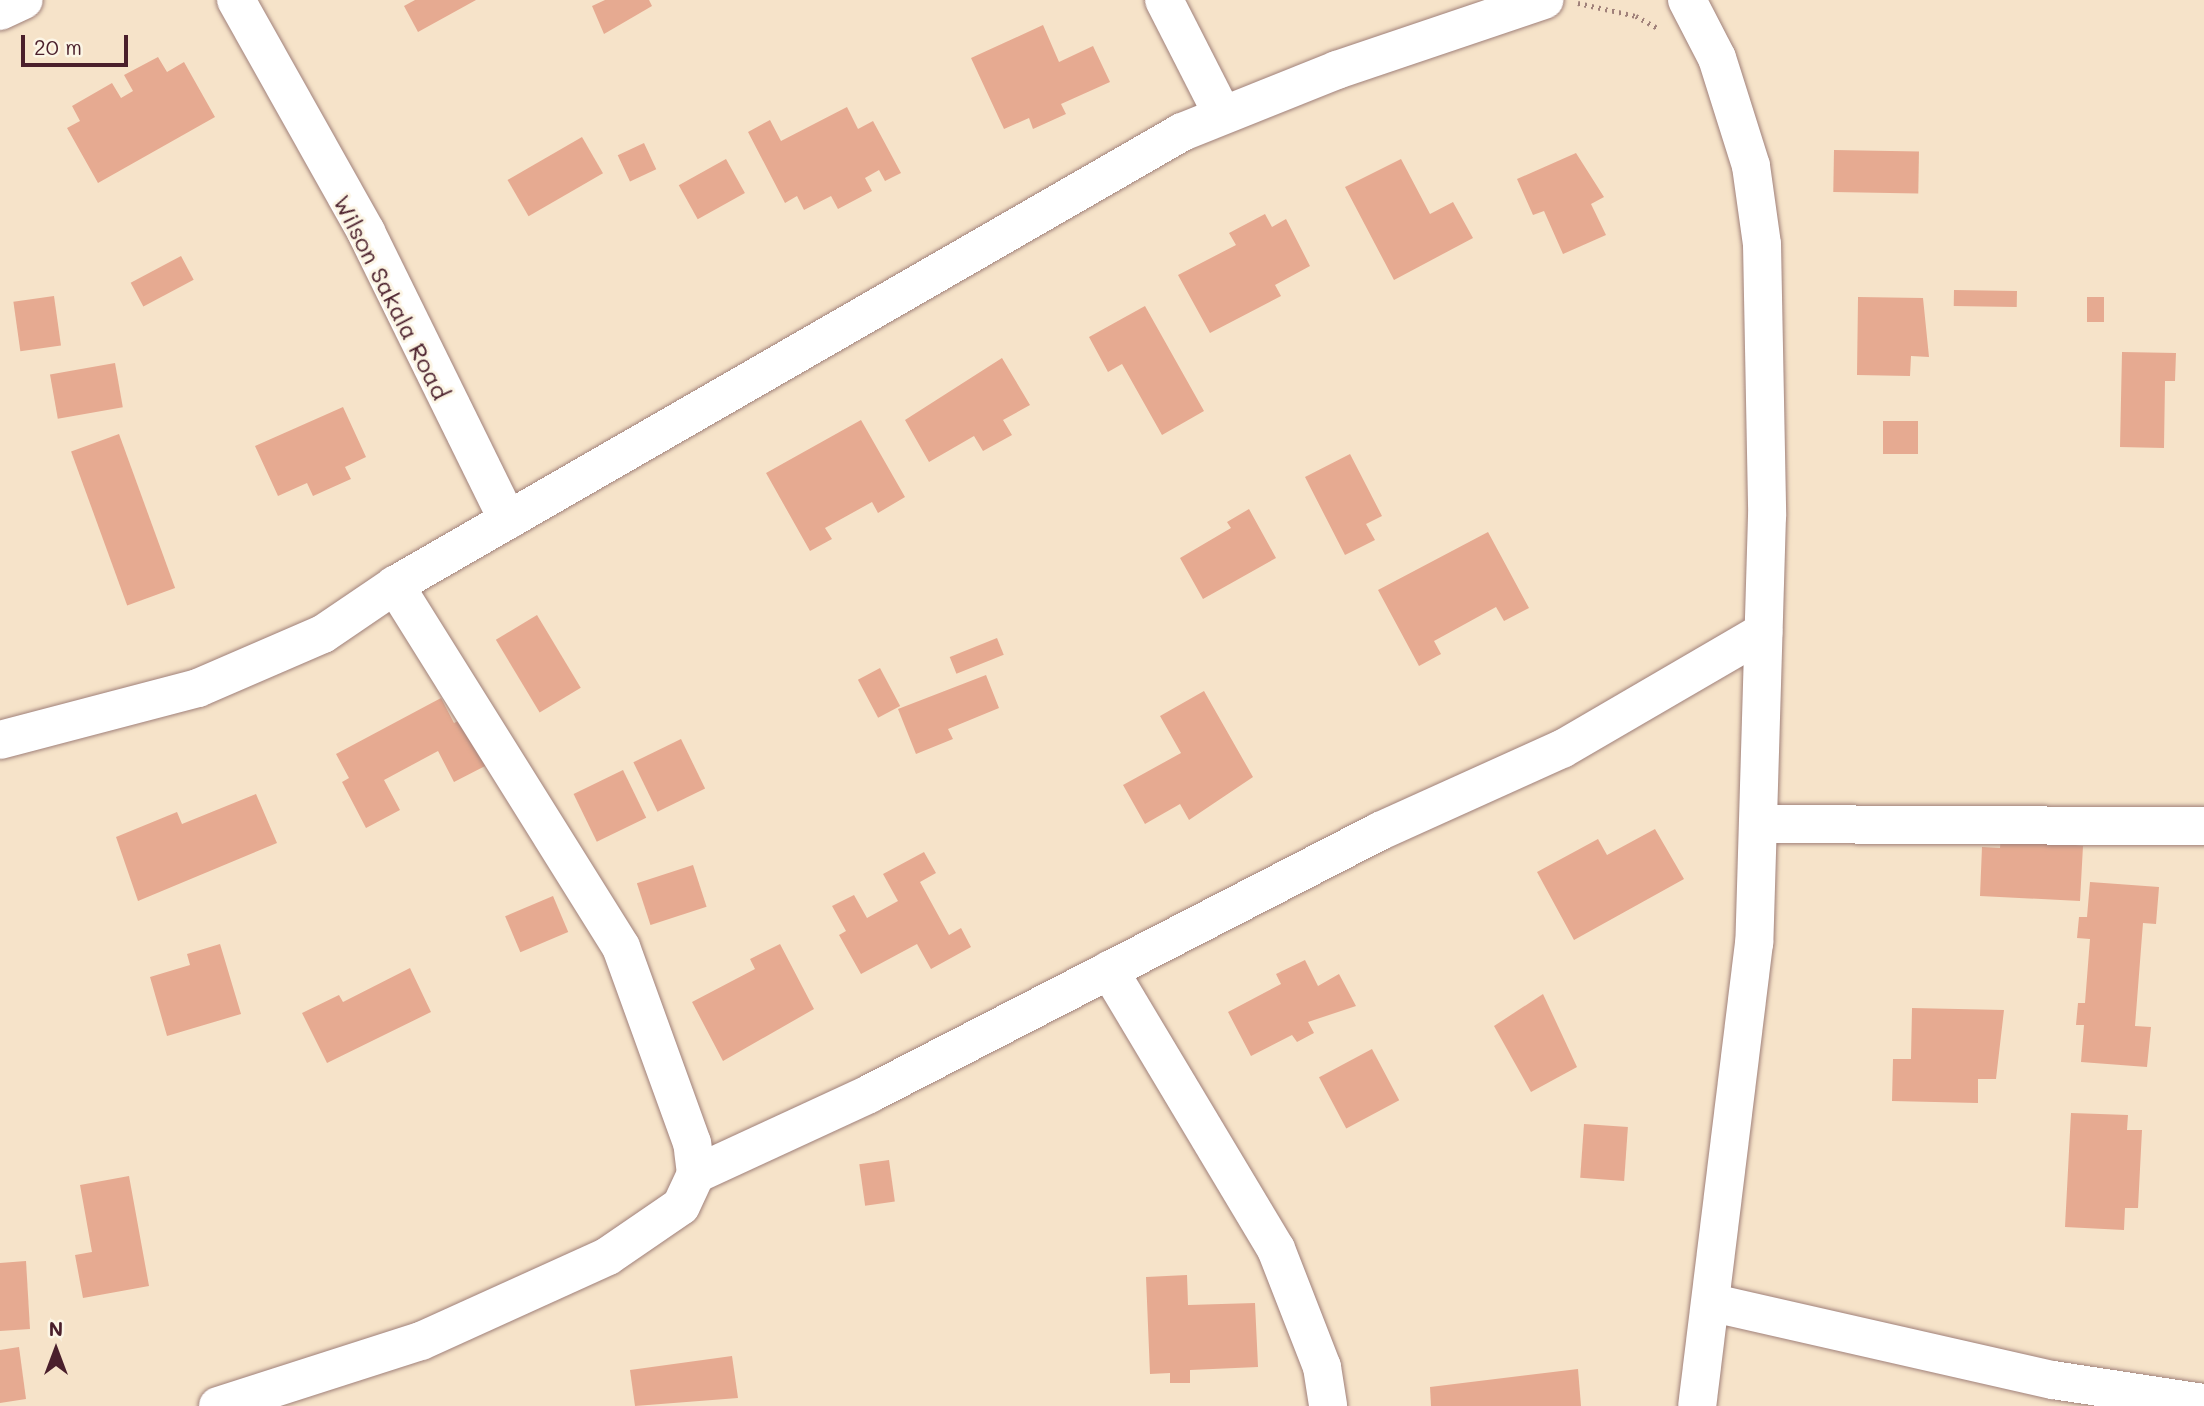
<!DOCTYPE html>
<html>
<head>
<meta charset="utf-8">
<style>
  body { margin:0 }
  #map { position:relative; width:2204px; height:1406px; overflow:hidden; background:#f6e3c9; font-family:Mali,sans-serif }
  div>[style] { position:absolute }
  .building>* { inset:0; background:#e6aa91; transform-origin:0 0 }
  .path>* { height:4.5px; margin-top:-2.25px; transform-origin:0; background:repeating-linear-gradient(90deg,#a0817a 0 2px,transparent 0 7px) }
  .roads { filter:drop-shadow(0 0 2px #a0817a) drop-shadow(0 0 2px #a0817a) }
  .minor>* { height:38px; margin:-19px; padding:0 19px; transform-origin:19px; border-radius:19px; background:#fff }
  span { translate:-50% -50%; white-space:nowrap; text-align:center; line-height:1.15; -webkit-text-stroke:6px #fcf5e5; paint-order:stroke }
  .street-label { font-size:24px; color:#4a1f2b }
  .north { position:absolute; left:21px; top:1315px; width:70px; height:70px; -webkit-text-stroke:5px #fcf5e5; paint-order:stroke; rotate:0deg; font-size:19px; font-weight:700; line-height:28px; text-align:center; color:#4a1f2b }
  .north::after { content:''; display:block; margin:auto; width:24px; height:32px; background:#4a1f2b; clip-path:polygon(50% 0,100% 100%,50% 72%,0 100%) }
  .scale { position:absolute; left:21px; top:35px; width:107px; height:32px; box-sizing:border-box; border:4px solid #4a1f2b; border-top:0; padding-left:9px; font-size:21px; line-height:24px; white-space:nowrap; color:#4a1f2b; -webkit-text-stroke:5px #fcf5e5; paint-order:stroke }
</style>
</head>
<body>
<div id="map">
  <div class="building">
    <div style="clip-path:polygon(415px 0,476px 0,418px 32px,404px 6px)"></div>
    <div style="clip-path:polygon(605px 0,649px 0,652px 6px,604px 34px,592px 6px)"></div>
    <div style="clip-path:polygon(1043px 25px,1059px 62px,1093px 46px,1110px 82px,1061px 104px,1066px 114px,1033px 129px,1029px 118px,1004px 129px,971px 58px)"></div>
    <div style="clip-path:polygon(158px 57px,167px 72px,184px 62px,215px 117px,98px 183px,67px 128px,80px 121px,72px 106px,112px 83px,121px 98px,133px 91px,124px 75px)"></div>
    <div style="clip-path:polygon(847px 107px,858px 129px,873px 121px,901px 173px,885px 181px,879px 170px,865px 178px,872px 191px,838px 209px,831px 196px,804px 210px,797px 196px,785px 203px,748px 132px,770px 120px,781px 141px)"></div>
    <div style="left:582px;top:137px;width:42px;height:86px;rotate:60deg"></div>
    <div style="left:644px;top:143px;width:29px;height:29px;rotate:65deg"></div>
    <div style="left:1834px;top:150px;width:85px;height:42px;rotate:1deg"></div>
    <div style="clip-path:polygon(1576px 153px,1604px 197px,1591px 204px,1606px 235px,1563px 254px,1544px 211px,1533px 215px,1517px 179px)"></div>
    <div style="left:726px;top:159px;width:39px;height:54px;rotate:61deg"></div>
    <div style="clip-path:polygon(1401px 159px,1430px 214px,1453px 202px,1473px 238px,1394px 280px,1345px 187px)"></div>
    <div style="clip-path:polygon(1265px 214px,1272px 227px,1286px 219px,1310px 266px,1275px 285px,1281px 296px,1210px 333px,1178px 275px,1236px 245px,1229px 233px)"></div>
    <div style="left:181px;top:256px;width:27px;height:57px;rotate:62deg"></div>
    <div style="left:1954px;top:290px;width:63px;height:16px;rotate:1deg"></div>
    <div style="left:54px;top:296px;width:50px;height:41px;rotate:82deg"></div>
    <div style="clip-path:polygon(1858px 297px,1923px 298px,1929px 357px,1911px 356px,1910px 376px,1857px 375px)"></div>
    <div style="left:2087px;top:297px;width:17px;height:25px"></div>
    <div style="clip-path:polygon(1145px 306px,1204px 411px,1162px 435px,1122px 364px,1108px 372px,1089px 337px)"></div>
    <div style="clip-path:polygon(2122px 352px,2176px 353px,2175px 381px,2165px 381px,2164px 448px,2120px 447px)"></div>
    <div style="clip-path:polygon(1002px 358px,1030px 405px,1003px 420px,1012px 435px,983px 451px,974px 436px,929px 462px,905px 420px)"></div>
    <div style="left:115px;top:363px;width:45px;height:66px;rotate:80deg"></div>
    <div style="clip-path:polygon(343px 407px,366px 457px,345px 467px,351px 479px,313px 496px,307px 483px,278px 496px,255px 446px)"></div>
    <div style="clip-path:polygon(861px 420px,905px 497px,878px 513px,872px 502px,825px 528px,832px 539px,810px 551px,766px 473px)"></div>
    <div style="left:1883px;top:421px;width:35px;height:33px"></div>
    <div style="left:119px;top:434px;width:164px;height:51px;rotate:70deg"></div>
    <div style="clip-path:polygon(1350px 454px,1382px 516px,1366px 524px,1375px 540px,1345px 555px,1305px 477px)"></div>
    <div style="clip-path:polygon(1249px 509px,1276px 558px,1203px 599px,1180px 558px,1231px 528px,1227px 522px)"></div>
    <div style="clip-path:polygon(1488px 532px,1529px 608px,1504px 621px,1496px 607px,1434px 641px,1441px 654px,1419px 666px,1378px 590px)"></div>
    <div style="left:537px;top:615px;width:85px;height:48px;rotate:59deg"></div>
    <div style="left:997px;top:638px;width:18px;height:51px;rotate:68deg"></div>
    <div style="left:880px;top:668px;width:43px;height:25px;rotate:62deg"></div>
    <div style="clip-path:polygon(986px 675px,999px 708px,948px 729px,953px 739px,916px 754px,898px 709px)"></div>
    <div style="clip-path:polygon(1204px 691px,1253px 777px,1189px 820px,1180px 804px,1145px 824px,1123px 785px,1181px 753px,1160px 716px)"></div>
    <div style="clip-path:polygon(441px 698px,454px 723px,464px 718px,489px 764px,454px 782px,438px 751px,384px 780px,400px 810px,366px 828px,342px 782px,349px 778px,336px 754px)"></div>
    <div style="left:681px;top:739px;width:55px;height:53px;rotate:64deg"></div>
    <div style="left:623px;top:770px;width:53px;height:55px;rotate:64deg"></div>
    <div style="clip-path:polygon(256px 794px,277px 843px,138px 901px,116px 837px,177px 812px,182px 824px)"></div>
    <div style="clip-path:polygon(1655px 829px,1684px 879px,1574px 940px,1537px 872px,1598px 839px,1607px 855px)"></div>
    <div style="clip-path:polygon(2001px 835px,2083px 846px,2080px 901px,1980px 896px,1982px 847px,2000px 848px)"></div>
    <div style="clip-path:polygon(924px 852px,936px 873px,920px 882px,949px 935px,961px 928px,971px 947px,931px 969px,917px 944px,861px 974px,839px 935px,846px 931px,832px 906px,854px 895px,867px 918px,898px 901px,883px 874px)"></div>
    <div style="left:693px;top:865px;width:44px;height:59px;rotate:72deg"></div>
    <div style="clip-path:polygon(2090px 882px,2159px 887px,2156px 924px,2143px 923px,2135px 1026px,2151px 1027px,2147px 1067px,2081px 1062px,2084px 1025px,2076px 1025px,2078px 1003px,2085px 1003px,2090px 939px,2077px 938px,2079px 917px,2087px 917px)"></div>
    <div style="left:553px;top:896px;width:39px;height:52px;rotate:67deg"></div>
    <div style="clip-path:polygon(220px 944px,241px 1014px,167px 1036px,150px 977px,190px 965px,187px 954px)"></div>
    <div style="clip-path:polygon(780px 944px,814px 1009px,723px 1061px,692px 1002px,755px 969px,750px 959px)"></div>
    <div style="clip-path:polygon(1305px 960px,1318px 986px,1339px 974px,1356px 1006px,1308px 1022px,1314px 1033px,1297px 1042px,1292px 1035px,1251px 1056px,1228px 1012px,1281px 984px,1276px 974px)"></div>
    <div style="clip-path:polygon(410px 968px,431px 1012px,327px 1063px,302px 1013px,339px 995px,343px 1002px)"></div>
    <div style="clip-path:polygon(1543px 994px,1577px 1067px,1531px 1092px,1494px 1026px)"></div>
    <div style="clip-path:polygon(1912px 1008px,2004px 1010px,1996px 1079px,1978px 1079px,1978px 1103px,1892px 1101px,1893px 1059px,1911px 1059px)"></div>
    <div style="left:1372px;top:1049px;width:58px;height:60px;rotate:62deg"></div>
    <div style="clip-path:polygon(2071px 1113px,2128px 1115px,2127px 1130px,2142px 1130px,2138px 1208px,2125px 1208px,2124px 1230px,2065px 1227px)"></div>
    <div style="left:1584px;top:1124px;width:44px;height:54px;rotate:4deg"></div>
    <div style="left:889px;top:1160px;width:42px;height:30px;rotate:82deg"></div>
    <div style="clip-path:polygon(129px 1176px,149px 1286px,83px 1298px,75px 1255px,92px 1252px,80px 1185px)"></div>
    <div style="clip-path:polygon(26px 1261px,30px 1329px,0 1331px,0 1263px)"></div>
    <div style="clip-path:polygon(1187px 1275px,1188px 1305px,1255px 1303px,1258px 1367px,1190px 1370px,1190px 1383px,1170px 1383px,1170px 1373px,1150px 1374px,1146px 1277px)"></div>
    <div style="clip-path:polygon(19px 1347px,26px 1399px,0 1403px,0 1350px)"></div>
    <div style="clip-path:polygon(732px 1356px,738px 1398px,635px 1406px,630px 1370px)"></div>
    <div style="clip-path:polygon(1578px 1369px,1581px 1406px,1431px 1406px,1430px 1387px)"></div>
  </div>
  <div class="path">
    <div style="left:1578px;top:3px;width:59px;rotate:12.6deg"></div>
    <div style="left:1636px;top:16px;width:26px;rotate:29deg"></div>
  </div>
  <div class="roads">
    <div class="minor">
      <div style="left:236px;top:0;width:266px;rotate:60.7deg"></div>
      <div style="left:366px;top:232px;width:321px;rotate:63.8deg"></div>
      <div style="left:1164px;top:0;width:128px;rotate:63deg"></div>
      <div style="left:1687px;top:0;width:65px;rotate:62.7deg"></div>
      <div style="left:1717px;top:58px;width:113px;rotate:72.5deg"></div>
      <div style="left:1751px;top:166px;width:79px;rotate:82deg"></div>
      <div style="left:1762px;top:244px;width:272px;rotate:88.9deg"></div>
      <div style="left:1767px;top:516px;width:427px;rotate:91.7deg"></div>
      <div style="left:1754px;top:943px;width:466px;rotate:97deg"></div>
      <div style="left:0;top:11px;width:26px;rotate:-25deg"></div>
      <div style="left:0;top:740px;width:205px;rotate:-14.7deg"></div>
      <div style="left:198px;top:688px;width:136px;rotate:-23.4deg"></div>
      <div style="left:323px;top:634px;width:87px;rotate:-34.2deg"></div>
      <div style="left:395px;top:585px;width:908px;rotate:-29.92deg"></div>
      <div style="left:1182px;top:132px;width:167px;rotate:-21.8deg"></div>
      <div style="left:1337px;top:70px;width:219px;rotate:-18.7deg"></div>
      <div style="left:1758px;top:824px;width:446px;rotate:0.3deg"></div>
      <div style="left:1109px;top:970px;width:325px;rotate:59.1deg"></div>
      <div style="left:1276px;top:1249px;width:127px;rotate:68.7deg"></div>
      <div style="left:1322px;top:1367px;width:39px;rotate:81deg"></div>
      <div style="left:696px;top:1174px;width:191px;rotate:-24.8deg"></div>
      <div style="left:869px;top:1094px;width:575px;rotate:-27.23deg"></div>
      <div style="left:1380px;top:831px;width:200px;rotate:-24.3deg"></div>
      <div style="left:1562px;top:749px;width:233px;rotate:-30.2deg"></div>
      <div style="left:1713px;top:1303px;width:349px;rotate:12.8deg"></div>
      <div style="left:2053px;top:1380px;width:153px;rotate:8.7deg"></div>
      <div style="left:218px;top:1406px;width:213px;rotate:-17.8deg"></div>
      <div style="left:421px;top:1341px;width:205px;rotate:-24.4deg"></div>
      <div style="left:608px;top:1256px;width:88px;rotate:-34.4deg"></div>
      <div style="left:681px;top:1206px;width:35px;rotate:-65deg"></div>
      <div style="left:696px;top:1174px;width:31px;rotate:-97deg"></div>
      <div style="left:692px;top:1143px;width:208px;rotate:-109.9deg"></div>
      <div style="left:621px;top:947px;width:427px;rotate:-122deg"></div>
    </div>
  </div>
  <div class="street-label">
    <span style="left:392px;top:297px;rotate:63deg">Wilson Sakala Road</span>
  </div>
  <div class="north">N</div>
  <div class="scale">20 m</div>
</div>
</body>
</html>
